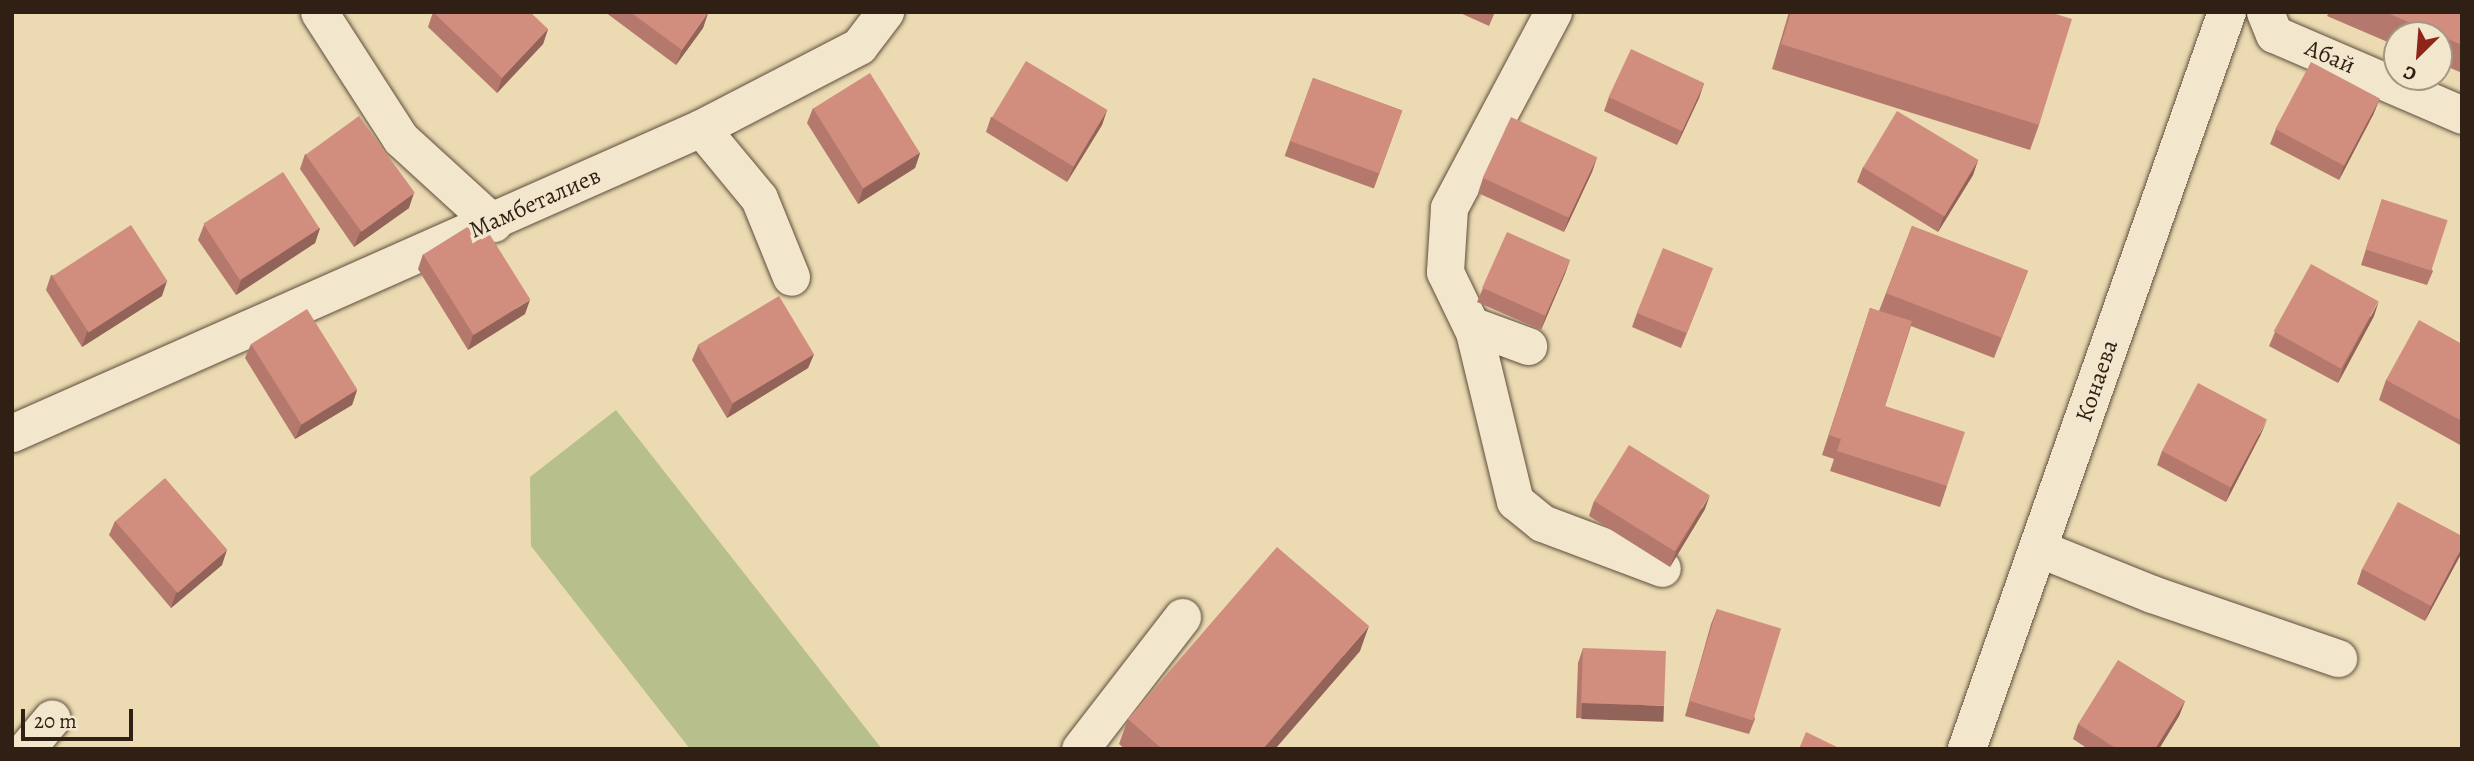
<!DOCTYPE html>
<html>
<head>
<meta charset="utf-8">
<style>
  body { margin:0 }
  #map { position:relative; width:2474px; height:761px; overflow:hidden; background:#ebdab2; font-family:Alegreya,serif }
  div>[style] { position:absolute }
  .green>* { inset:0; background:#b7c08d }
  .roads { filter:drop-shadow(0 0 2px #5f4e3c) drop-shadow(0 0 2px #5f4e3c) }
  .minor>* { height:37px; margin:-18.5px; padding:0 18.5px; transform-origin:18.5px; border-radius:18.5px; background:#f2e7cd }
  .secondary>* { height:38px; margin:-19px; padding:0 19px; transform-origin:19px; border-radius:19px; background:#f2e7cd }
  .wall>* { inset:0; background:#b4796c; transform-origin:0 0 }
  .shaded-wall>* { inset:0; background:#926358; transform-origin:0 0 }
  .building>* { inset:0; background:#d18d7e; transform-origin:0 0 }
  span { translate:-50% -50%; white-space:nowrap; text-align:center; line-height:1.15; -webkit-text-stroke:7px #f2e7cd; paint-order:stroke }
  .street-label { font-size:24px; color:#301f15 }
  .frame { position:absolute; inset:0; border:14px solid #301f15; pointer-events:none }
  .north { position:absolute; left:2383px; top:21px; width:70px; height:70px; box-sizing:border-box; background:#f2e7cd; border:2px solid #a49783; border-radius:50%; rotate:205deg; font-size:19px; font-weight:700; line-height:28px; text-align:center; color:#301f15 }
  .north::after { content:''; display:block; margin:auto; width:24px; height:32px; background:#8f2418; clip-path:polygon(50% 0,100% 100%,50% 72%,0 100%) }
  .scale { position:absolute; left:21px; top:709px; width:112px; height:32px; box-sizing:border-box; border:4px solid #301f15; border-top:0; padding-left:9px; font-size:21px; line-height:24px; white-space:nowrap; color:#301f15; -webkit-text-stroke:5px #f2e7cd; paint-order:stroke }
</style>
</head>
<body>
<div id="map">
  <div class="green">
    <div style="clip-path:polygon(616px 410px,882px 749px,690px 749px,531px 546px,530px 477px)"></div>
  </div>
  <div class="roads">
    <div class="minor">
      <div style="left:319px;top:12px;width:151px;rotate:57.2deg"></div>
      <div style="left:401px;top:139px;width:125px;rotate:42.4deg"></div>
      <div style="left:1553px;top:12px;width:222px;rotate:118deg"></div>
      <div style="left:1449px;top:208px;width:64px;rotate:93.6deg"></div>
      <div style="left:1445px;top:272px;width:67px;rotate:64.2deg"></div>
      <div style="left:1474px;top:332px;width:174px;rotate:76.4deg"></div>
      <div style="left:1515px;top:501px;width:35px;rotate:39deg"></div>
      <div style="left:1542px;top:523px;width:128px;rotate:20.6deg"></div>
      <div style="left:2265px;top:12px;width:24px;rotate:68deg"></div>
      <div style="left:2274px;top:34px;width:205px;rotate:23.3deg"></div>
      <div style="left:701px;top:128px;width:91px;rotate:50.4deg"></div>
      <div style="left:759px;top:198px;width:85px;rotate:67.9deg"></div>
      <div style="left:1471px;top:325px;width:61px;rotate:20.2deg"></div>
      <div style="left:12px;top:433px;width:753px;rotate:-23.88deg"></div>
      <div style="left:701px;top:128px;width:178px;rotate:-27.4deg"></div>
      <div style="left:859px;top:46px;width:43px;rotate:-52.6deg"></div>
      <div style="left:2038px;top:548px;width:123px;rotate:22deg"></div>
      <div style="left:2152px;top:594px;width:197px;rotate:19deg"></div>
      <div style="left:26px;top:749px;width:40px;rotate:-50deg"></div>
      <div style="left:1080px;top:749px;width:167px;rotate:-52.3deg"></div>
    </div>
    <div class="secondary">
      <div style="left:1967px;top:749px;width:782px;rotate:-70.57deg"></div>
    </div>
  </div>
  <div class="wall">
    <div style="clip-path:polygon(433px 12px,548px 29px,543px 44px,497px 93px,428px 27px)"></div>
    <div style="clip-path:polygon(605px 12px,707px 12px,708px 13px,703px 28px,676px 65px)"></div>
    <div style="clip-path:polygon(1458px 12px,1495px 12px,1489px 26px)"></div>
    <div style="clip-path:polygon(1789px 12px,2049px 12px,2039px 125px,2030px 150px,1772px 69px)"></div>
    <div style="clip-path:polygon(2329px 12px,2462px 12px,2462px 73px,2439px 63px,2439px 35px,2397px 35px,2397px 46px,2327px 16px)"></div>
    <div style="left:1313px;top:78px;width:95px;height:83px;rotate:20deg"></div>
    <div style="clip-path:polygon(1704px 83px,1699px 98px,1677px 145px,1604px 111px,1609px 97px)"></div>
    <div style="clip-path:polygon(813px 108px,920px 153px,915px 168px,858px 204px,807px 123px)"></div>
    <div style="clip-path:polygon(1107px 110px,1102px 125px,1067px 182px,986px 132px,991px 117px)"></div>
    <div style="clip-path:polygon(2374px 113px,2339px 180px,2270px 144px,2276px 129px)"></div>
    <div style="clip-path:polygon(305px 154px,409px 208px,354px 247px,300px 169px)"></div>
    <div style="clip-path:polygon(1597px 157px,1592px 172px,1564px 232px,1478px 193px,1483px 178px)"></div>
    <div style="clip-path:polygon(1978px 160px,1973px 175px,1938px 232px,1857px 182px,1863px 167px)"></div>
    <div style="clip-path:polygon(2382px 199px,2433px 271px,2427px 285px,2361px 265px)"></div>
    <div style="clip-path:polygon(204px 225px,320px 228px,315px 243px,236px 295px,198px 240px)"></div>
    <div style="clip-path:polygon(1912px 226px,2028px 271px,1994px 358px,1911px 326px,1885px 406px,1947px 486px,1940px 507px,1830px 471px,1834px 459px,1822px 455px,1870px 308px,1879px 311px)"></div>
    <div style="clip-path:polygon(423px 254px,525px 314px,468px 350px,418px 269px)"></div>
    <div style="clip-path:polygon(1570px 260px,1541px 330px,1477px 302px,1483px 288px)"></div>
    <div style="clip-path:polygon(51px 275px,162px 296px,82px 347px,46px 290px)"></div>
    <div style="clip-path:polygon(1707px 283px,1681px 348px,1632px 327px,1637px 313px)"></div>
    <div style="clip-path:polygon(2374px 316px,2338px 383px,2269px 346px,2275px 332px)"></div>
    <div style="clip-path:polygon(251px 344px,357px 390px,352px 405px,295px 439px,245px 358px)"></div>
    <div style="clip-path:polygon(2462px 344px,2462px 446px,2379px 400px,2386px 380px)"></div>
    <div style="clip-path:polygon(698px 346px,814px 354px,808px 368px,727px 418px,692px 360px)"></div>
    <div style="clip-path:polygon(2261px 434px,2226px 502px,2157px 465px,2162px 451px)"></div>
    <div style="clip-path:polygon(1594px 501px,1705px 509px,1670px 567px,1589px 516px)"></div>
    <div style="clip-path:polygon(115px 521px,222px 565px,171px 608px,109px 535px)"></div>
    <div style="clip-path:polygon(2461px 554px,2425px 621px,2357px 584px,2362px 569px)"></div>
    <div style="clip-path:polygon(1717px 609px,1755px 719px,1749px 734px,1685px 716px,1711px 624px)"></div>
    <div style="clip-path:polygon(1583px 648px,1659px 721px,1576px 718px,1578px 663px)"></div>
    <div style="clip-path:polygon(1360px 651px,1275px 749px,1125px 749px,1119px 744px,1128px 719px)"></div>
    <div style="clip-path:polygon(2185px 701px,2179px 716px,2159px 749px,2088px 749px,2073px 739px,2078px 724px)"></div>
  </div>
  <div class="shaded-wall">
    <div style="clip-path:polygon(708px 13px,703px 28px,676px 65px,682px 50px)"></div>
    <div style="clip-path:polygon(548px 29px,543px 44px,497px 93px,502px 78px)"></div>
    <div style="clip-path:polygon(1704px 83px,1699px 98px,1677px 145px,1682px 131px)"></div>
    <div style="clip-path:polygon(2380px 98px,2374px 113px,2339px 180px,2344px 165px)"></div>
    <div style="clip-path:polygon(1107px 110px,1102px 125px,1067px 182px,1073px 168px)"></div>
    <div style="clip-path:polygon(920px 153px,915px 168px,858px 204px,863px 189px)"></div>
    <div style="clip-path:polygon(1597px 157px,1592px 172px,1564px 232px,1569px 217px)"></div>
    <div style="clip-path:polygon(1978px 160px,1973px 175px,1938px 232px,1943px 218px)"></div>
    <div style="clip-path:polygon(414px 193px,409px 208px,354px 247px,360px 232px)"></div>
    <div style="clip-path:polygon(320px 228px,315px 243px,236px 295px,241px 280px)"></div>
    <div style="clip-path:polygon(1570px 260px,1565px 274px,1541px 330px,1546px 315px)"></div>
    <div style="clip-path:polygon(167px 281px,162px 296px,82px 347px,87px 332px)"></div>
    <div style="clip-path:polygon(530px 300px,525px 314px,468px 350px,473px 335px)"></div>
    <div style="clip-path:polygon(2379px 301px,2374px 316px,2338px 383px,2343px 368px)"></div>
    <div style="clip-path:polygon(814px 354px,808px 368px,727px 418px,733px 403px)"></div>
    <div style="clip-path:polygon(357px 390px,352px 405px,295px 439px,301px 425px)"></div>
    <div style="clip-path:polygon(2267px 420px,2261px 434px,2226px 502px,2231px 487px)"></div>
    <div style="clip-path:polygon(1710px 495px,1705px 509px,1670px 567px,1676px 552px)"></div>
    <div style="clip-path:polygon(2462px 547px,2461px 554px,2425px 621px,2431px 606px)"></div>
    <div style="clip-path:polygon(227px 550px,222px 565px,171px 608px,176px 593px)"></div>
    <div style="clip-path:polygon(1369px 626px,1360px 651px,1275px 749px,1263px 749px)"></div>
    <div style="clip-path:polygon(2185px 701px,2179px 716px,2159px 749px,2155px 749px)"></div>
    <div style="left:1582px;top:703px;width:82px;height:16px;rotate:2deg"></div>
  </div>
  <div class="building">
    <div style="clip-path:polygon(433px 12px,530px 12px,548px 29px,502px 78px)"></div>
    <div style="clip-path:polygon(630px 12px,707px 12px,708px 13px,682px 50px)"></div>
    <div style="clip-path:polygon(1791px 12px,2049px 12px,2072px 19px,2039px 125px,1781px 44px)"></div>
    <div style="clip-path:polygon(2385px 12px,2462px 12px,2462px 45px)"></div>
    <div style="left:1631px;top:49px;width:81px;height:53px;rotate:25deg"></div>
    <div style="left:1026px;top:61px;width:95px;height:66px;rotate:31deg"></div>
    <div style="left:2311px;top:62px;width:78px;height:76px;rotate:28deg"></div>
    <div style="left:870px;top:73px;width:94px;height:67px;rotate:58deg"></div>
    <div style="left:1313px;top:78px;width:95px;height:67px;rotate:20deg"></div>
    <div style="left:1897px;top:111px;width:95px;height:66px;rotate:31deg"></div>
    <div style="left:359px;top:116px;width:95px;height:66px;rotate:54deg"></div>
    <div style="left:1511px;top:117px;width:95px;height:67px;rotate:25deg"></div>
    <div style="left:283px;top:172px;width:67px;height:95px;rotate:57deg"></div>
    <div style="left:2382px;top:199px;width:69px;height:53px;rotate:18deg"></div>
    <div style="left:480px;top:219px;width:95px;height:67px;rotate:58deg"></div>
    <div style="left:131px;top:225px;width:67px;height:94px;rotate:57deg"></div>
    <div style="left:1912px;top:226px;width:124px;height:72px;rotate:21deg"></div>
    <div style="left:1507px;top:232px;width:69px;height:61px;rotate:24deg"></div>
    <div style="left:1663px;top:248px;width:54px;height:70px;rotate:22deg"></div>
    <div style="left:2311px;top:264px;width:77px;height:77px;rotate:29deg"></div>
    <div style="left:779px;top:296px;width:68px;height:95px;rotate:59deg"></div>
    <div style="clip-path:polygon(1870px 308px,1912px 321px,1885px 406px,1965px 432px,1947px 486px,1837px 451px,1841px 439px,1829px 435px)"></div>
    <div style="left:307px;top:309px;width:95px;height:66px;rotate:58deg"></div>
    <div style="clip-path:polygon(2419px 320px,2462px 344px,2462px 421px,2386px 380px)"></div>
    <div style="left:2198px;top:383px;width:78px;height:77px;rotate:28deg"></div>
    <div style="left:1629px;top:445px;width:95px;height:66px;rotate:32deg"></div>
    <div style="left:165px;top:478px;width:95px;height:66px;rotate:49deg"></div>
    <div style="clip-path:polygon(2398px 502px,2462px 536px,2462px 547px,2431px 606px,2362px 569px)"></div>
    <div style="clip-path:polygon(1277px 547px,1369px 626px,1263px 749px,1162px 749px,1128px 719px)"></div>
    <div style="left:1717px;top:609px;width:67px;height:96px;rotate:17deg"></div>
    <div style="left:1583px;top:648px;width:83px;height:55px;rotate:2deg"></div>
    <div style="clip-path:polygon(2118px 660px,2185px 701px,2155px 749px,2117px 749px,2078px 724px)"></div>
    <div style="clip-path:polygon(1806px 732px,1841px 749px,1799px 749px)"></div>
  </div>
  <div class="street-label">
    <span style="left:2330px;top:57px;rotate:23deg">Абай</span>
    <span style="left:535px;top:203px;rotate:-24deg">Мамбеталиев</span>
    <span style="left:2097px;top:381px;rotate:-71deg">Конаева</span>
  </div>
  <div class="frame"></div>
  <div class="north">С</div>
  <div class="scale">20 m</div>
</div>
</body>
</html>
